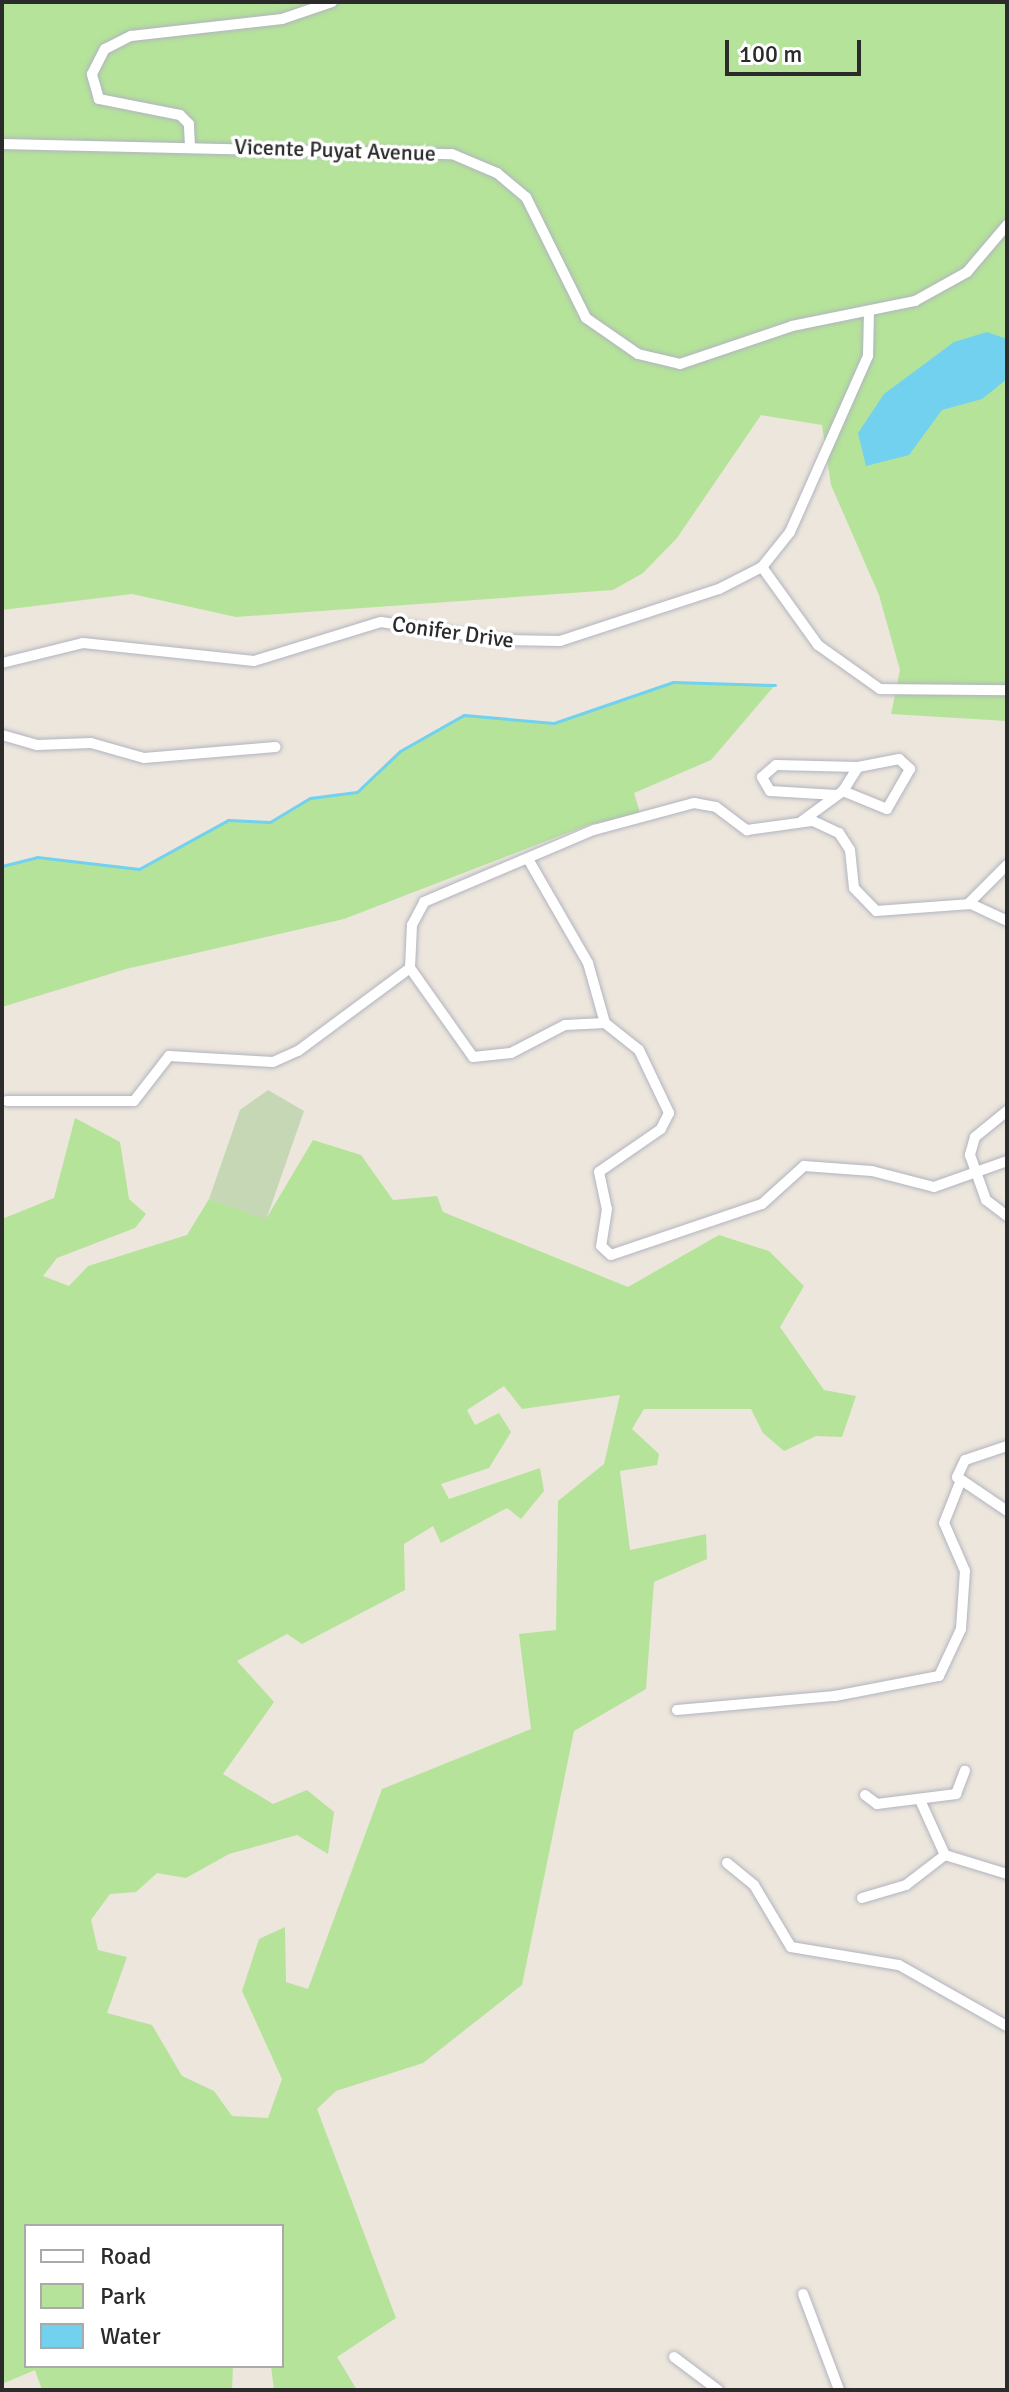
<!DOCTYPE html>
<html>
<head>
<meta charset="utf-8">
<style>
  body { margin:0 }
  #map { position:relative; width:1009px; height:2392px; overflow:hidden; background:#ede6dd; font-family:Signika,sans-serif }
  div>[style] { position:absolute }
  .green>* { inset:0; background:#b5e39a }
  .cemetery>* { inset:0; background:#c6d7b5 }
  .water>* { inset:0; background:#71d1ee }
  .stream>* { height:3px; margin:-1.5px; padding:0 1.5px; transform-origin:1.5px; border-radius:1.5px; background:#71d1ee }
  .roads { filter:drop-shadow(0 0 2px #b1b4bf) drop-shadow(0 0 2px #b1b4bf) }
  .minor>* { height:10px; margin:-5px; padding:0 5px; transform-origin:5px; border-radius:5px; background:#fff }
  span { translate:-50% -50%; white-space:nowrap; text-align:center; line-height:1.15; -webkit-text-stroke:7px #fff; paint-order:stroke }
  .street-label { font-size:22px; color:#2b2b2b }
  .frame { position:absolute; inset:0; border:4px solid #2b2b2b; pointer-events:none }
  .legend { position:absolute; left:24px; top:2224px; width:260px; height:144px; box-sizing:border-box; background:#fff; border:2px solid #aaa; margin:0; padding:10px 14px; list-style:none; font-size:24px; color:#2b2b2b }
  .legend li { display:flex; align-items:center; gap:16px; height:40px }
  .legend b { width:40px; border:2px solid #aaa }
  .scale { position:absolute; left:725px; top:40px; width:136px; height:36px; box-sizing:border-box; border:4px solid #2b2b2b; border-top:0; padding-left:10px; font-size:24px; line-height:28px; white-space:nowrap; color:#2b2b2b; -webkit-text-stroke:6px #fff; paint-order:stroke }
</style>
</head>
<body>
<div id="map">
  <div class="green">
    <div style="clip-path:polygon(2px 2px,1007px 2px,1007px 721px,891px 714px,900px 670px,879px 595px,831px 485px,822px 425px,761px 415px,677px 538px,643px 573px,613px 590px,236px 617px,132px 594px,2px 610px)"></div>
    <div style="clip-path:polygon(673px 682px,775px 685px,711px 760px,634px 793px,640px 813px,588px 825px,344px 919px,126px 969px,2px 1007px,2px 866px,37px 857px,139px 869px,228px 820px,270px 822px,310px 798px,357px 792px,400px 751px,464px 715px,554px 723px)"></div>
    <div style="clip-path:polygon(evenodd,75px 1118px,120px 1142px,129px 1199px,146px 1214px,135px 1228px,57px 1258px,43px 1276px,69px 1286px,88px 1266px,187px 1235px,209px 1199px,266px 1219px,313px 1140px,361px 1155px,393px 1200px,437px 1196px,443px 1212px,628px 1287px,719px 1235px,769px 1251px,804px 1286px,780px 1327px,824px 1390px,856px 1396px,842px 1437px,816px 1436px,784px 1451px,763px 1433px,751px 1409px,644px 1409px,632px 1429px,659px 1454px,657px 1465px,620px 1471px,630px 1550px,706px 1534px,707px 1559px,654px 1582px,646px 1689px,574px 1731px,522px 1985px,423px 2063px,336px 2091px,317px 2109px,396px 2318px,337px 2357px,357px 2390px,274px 2390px,271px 2366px,282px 2366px,282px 2226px,26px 2226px,26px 2366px,233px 2366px,232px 2390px,42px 2390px,35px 2370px,2px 2384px,2px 1219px,54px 1198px,75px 1118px,504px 1386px,522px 1409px,620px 1395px,604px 1464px,558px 1501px,556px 1630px,519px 1634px,531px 1729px,382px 1789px,308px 1989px,286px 1982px,285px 1927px,259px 1939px,242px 1991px,282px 2079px,268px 2118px,232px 2116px,214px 2091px,182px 2076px,152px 2025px,107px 2013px,127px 1957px,98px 1950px,91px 1920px,110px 1894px,136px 1892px,157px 1873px,186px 1878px,229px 1854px,297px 1835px,328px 1854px,334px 1812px,307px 1790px,273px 1804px,223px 1774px,274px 1702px,237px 1661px,287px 1634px,302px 1644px,405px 1590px,404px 1544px,433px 1526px,441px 1543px,507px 1508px,521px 1519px,544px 1491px,540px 1468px,449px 1499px,441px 1484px,489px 1468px,511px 1432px,499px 1413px,475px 1425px,467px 1410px,504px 1386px)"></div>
  </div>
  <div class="cemetery">
    <div style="clip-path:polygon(268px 1090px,304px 1111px,266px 1220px,209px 1199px,240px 1110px)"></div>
  </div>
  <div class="water">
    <div style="clip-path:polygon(987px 332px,1007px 339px,1007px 379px,982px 399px,942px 410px,909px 455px,866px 466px,858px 433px,884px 394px,954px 342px)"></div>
  </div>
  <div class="stream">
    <div style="left:2px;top:866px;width:36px;rotate:-14deg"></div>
    <div style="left:37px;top:857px;width:103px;rotate:6.7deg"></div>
    <div style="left:139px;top:869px;width:102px;rotate:-28.8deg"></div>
    <div style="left:228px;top:820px;width:42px;rotate:2.7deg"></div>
    <div style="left:270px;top:822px;width:47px;rotate:-31deg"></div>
    <div style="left:310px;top:798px;width:47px;rotate:-7.3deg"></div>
    <div style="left:357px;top:792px;width:59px;rotate:-43.6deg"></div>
    <div style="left:400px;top:751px;width:73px;rotate:-29.4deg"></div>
    <div style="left:464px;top:715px;width:90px;rotate:5.1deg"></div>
    <div style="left:554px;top:723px;width:126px;rotate:-19deg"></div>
    <div style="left:673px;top:682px;width:102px;rotate:1.7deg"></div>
  </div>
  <div class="roads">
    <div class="minor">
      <div style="left:2px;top:144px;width:450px;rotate:1.3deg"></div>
      <div style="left:452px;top:154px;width:49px;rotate:22.9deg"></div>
      <div style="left:497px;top:173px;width:38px;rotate:40deg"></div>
      <div style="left:526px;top:197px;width:135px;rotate:63.6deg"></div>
      <div style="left:586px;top:318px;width:63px;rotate:34.7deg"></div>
      <div style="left:638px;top:354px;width:43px;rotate:13.4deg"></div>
      <div style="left:680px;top:364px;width:118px;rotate:-18.7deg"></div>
      <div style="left:792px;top:326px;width:126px;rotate:-11.5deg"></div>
      <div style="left:915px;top:301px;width:60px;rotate:-29.1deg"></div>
      <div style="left:967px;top:272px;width:62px;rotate:-49.6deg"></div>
      <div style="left:190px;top:146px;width:22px;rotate:-93deg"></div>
      <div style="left:189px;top:124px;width:13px;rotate:-135deg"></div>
      <div style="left:180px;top:115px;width:83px;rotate:-168.8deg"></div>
      <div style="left:99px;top:99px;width:26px;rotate:-106deg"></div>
      <div style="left:92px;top:74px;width:28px;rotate:-63deg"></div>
      <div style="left:105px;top:49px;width:29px;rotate:-27deg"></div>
      <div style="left:131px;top:36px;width:152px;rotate:-6.4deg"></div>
      <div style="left:282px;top:19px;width:53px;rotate:-18.8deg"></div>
      <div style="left:762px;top:567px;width:96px;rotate:54.3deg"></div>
      <div style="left:818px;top:645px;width:76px;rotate:35.4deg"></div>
      <div style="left:880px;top:689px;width:127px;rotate:0.5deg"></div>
      <div style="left:2px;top:663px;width:83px;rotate:-13.9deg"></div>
      <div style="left:83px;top:643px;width:172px;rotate:6deg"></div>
      <div style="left:254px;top:661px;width:133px;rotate:-17.1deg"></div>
      <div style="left:381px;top:622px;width:120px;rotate:8.6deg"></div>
      <div style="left:500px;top:640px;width:60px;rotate:1deg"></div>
      <div style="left:560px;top:641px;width:167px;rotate:-18.1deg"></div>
      <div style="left:719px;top:589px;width:48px;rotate:-27.1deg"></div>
      <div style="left:762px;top:567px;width:45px;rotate:-51.3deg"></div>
      <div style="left:790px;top:532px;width:193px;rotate:-66.1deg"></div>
      <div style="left:868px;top:356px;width:44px;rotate:-88.7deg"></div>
      <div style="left:2px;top:735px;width:36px;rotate:16deg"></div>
      <div style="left:37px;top:745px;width:54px;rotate:-2.1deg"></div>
      <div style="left:91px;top:743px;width:55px;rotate:15.8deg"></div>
      <div style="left:144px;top:758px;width:132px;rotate:-4.8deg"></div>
      <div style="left:836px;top:795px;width:66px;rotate:-176.5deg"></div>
      <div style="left:770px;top:791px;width:16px;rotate:-120deg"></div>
      <div style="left:762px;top:777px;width:18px;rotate:-41deg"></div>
      <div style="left:776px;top:765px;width:82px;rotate:1.4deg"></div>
      <div style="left:802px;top:821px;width:51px;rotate:-36.2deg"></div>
      <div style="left:843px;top:791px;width:28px;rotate:-58deg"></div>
      <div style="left:858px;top:767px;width:42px;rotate:-11deg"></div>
      <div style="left:899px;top:759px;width:15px;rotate:42deg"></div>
      <div style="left:910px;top:769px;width:46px;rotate:119.9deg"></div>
      <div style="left:887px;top:809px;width:48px;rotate:-157.8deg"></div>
      <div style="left:528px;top:859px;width:120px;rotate:60deg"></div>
      <div style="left:588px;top:963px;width:62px;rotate:74.2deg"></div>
      <div style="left:968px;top:904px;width:55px;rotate:-45deg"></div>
      <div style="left:410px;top:968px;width:109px;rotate:54.7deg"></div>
      <div style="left:473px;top:1057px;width:38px;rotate:-6deg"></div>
      <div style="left:511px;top:1053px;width:61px;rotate:-27.4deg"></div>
      <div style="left:565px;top:1025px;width:40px;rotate:-2.9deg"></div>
      <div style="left:605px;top:1023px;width:43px;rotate:38.5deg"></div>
      <div style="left:639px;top:1050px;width:70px;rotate:64.5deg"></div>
      <div style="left:669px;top:1113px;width:18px;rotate:117deg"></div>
      <div style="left:661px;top:1129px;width:75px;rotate:145.3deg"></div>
      <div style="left:599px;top:1172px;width:38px;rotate:78deg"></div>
      <div style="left:607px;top:1209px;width:37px;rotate:99deg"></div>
      <div style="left:601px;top:1246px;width:13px;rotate:42deg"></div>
      <div style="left:611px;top:1255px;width:159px;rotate:-18.7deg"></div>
      <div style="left:762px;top:1204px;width:57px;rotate:-42.1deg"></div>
      <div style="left:804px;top:1166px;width:68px;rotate:4.2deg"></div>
      <div style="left:872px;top:1171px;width:64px;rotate:14.5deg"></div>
      <div style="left:934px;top:1187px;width:77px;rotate:-19.6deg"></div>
      <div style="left:7px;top:1101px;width:127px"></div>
      <div style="left:134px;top:1101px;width:57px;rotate:-52.1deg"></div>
      <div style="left:169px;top:1056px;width:104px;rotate:3.3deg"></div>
      <div style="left:273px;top:1062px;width:27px;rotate:-24deg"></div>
      <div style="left:298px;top:1051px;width:139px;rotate:-36.5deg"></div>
      <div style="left:410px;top:968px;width:43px;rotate:-87.3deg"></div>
      <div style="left:412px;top:925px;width:26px;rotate:-62deg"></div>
      <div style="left:424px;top:902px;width:185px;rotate:-23deg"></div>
      <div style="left:594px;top:830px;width:104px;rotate:-15.1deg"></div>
      <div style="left:694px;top:803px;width:22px;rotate:10deg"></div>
      <div style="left:716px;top:807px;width:39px;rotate:37deg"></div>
      <div style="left:747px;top:830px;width:67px;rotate:-7.8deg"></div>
      <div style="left:813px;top:821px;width:29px;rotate:25deg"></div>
      <div style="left:839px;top:833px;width:20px;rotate:57deg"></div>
      <div style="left:850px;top:850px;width:38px;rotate:84deg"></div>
      <div style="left:854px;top:888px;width:32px;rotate:46deg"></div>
      <div style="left:876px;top:911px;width:95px;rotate:-4.2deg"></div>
      <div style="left:971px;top:904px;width:40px;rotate:25deg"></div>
      <div style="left:1007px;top:1111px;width:41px;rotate:140.9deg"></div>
      <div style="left:975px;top:1137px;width:19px;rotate:106deg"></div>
      <div style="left:970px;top:1155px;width:48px;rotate:70.4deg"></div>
      <div style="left:986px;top:1200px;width:26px;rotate:37deg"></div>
      <div style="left:1007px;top:1446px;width:44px;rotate:161.6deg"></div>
      <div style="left:965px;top:1460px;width:19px;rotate:115deg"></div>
      <div style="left:957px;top:1477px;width:60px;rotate:34.2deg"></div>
      <div style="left:677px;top:1710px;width:159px;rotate:-5.1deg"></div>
      <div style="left:835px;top:1696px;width:106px;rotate:-10.9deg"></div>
      <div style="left:939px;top:1676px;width:52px;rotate:-64.9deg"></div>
      <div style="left:961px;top:1629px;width:58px;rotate:-86.1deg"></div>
      <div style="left:965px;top:1571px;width:52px;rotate:-113.6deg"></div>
      <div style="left:944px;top:1523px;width:41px;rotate:-68.5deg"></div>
      <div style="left:865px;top:1795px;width:15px;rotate:37deg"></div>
      <div style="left:877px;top:1804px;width:80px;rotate:-7.2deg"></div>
      <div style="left:956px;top:1794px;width:25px;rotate:-69deg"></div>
      <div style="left:920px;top:1800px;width:60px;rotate:65.6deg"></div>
      <div style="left:945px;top:1855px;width:65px;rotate:17deg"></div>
      <div style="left:727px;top:1863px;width:35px;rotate:39deg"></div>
      <div style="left:754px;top:1885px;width:72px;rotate:59.2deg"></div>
      <div style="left:791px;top:1947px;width:109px;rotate:9.5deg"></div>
      <div style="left:899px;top:1965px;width:124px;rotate:29.5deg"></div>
      <div style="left:862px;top:1898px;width:46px;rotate:-16.5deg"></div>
      <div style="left:906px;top:1885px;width:49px;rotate:-37.6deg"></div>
      <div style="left:803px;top:2294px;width:103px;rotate:69.4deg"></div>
      <div style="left:674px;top:2357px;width:55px;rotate:36.9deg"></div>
    </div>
  </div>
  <div class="street-label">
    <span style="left:335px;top:150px;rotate:2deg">Vicente Puyat Avenue</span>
    <span style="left:453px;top:632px;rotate:8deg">Conifer Drive</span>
  </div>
  <div class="frame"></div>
  <ul class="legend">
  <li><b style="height:10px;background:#fff"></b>Road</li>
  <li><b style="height:22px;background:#b5e39a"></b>Park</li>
  <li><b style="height:22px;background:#71d1ee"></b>Water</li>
  </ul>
  <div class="scale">100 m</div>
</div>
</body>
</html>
